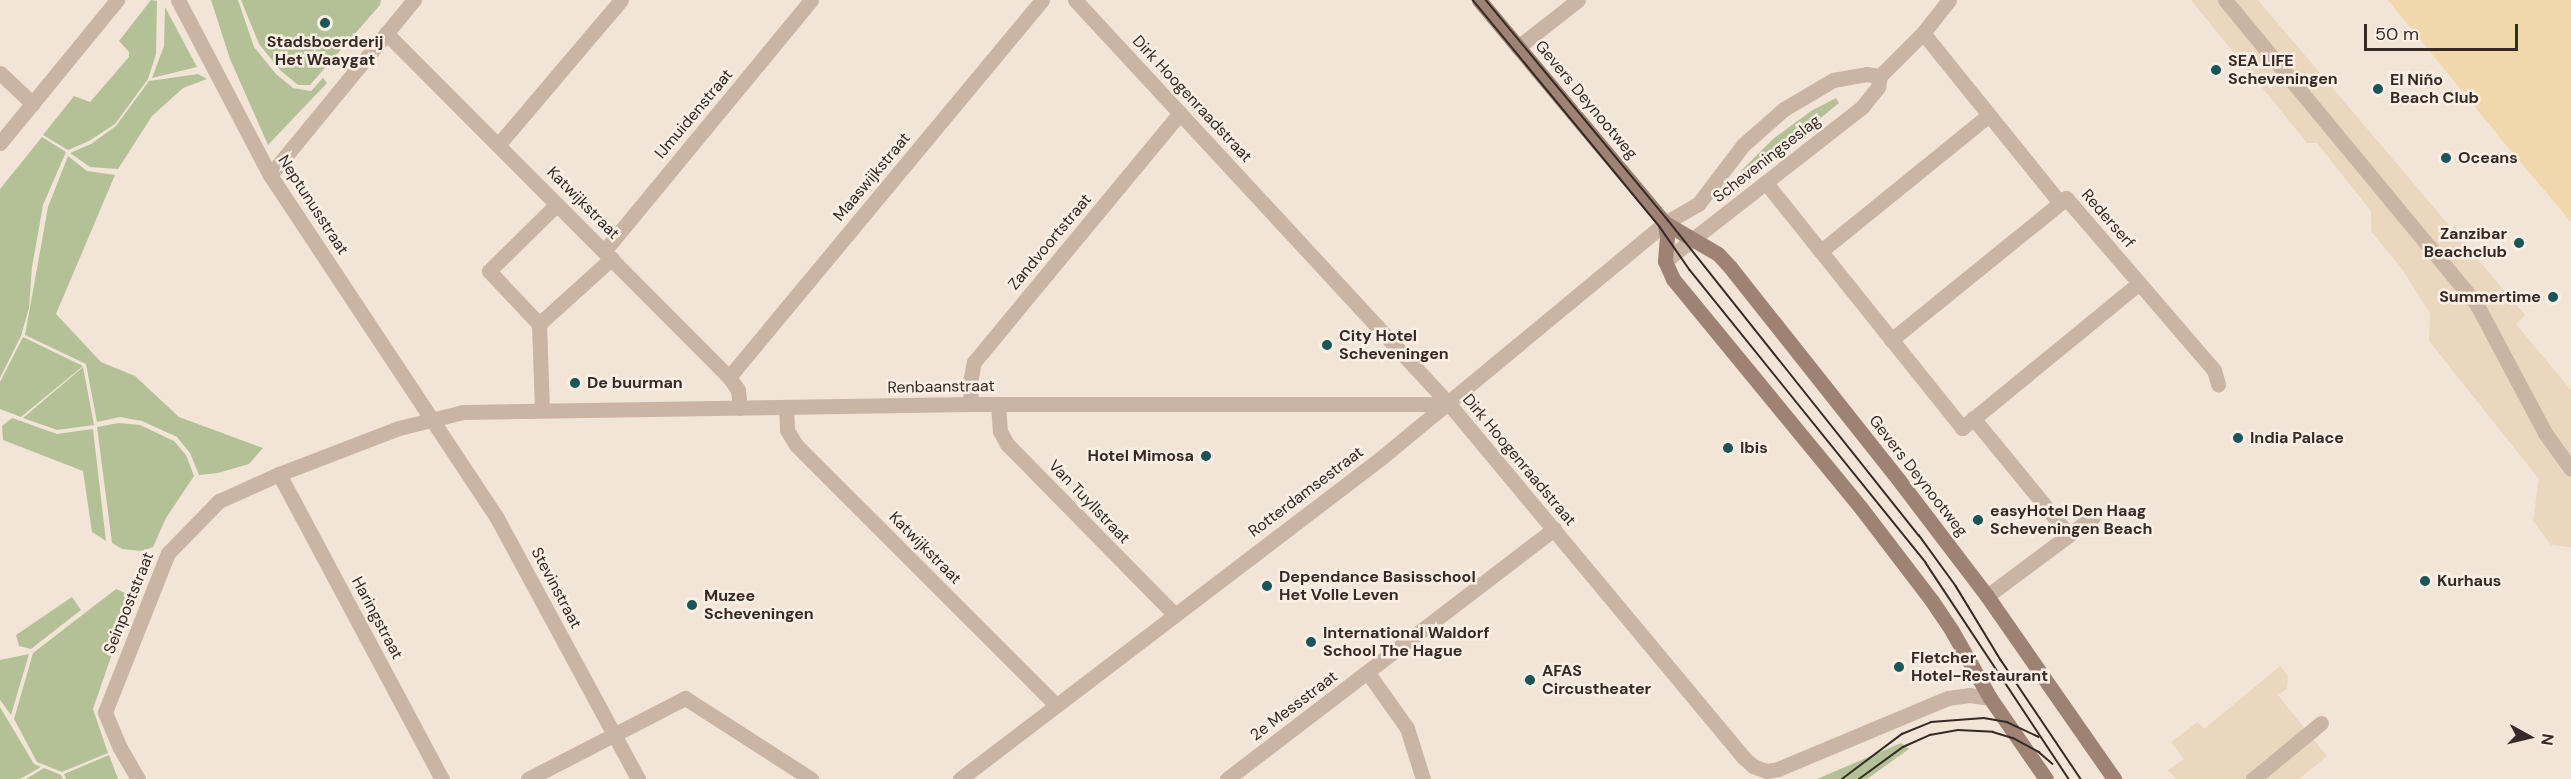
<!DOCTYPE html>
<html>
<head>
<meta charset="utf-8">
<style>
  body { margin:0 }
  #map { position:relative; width:2571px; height:779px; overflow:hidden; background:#f2e5d8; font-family:"DM Sans",sans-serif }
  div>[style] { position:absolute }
  .green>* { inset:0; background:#b4c197 }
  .sand>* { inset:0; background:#f0d7ac }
  .plaza>* { inset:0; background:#ebd6be }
  .pedestrian>* { height:15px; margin:-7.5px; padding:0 7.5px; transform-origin:7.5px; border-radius:7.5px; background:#cab4a3 }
  .minor>* { height:15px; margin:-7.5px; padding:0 7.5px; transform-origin:7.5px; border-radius:7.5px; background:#cab4a3 }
  .secondary>* { height:15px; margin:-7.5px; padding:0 7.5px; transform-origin:7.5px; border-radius:7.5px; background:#9e8375 }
  .tram>* { height:1.5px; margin:-0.75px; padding:0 0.75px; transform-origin:0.75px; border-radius:0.75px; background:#352a26 }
  .dots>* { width:16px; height:16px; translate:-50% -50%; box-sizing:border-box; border:3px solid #faefe4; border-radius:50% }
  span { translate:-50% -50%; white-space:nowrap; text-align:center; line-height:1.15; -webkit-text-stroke:5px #faefe4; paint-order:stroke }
  .poi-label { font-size:16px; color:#352a26; font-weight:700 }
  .left { translate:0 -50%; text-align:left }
  .right { translate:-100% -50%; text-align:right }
  .street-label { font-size:16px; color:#352a26 }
  .north { position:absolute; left:2499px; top:707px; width:60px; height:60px; -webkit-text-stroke:4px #faefe4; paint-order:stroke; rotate:98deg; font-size:16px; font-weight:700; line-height:24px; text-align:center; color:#352a26 }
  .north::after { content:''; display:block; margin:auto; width:21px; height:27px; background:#352a26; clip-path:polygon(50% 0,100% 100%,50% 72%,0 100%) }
  .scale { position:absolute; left:2364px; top:24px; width:154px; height:27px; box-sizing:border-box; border:3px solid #352a26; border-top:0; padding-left:8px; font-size:18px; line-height:21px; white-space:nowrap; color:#352a26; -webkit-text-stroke:4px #faefe4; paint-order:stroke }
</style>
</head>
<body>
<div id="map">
  <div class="green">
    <div style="clip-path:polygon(151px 0,157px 1px,156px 54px,148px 79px,115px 124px,89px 141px,68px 150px,43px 135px,74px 96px,90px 102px,129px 57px,129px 52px,119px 41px)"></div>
    <div style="clip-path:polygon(211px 0,238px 0,254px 47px,276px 74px,293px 88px,311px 91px,323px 78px,327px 83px,268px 145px,230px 59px)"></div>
    <div style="clip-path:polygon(241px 0,381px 0,380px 5px,310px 85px,298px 85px,281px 71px,259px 44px)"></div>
    <div style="clip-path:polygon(165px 7px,197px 67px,152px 78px,164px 46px)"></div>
    <div style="clip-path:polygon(198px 74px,207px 79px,183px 88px,152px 116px,118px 169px,90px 167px,70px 153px,91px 144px,116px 126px,149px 81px)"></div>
    <div style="clip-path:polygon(1836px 98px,1839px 103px,1735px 188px,1731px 188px,1730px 186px,1741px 171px,1773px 139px,1811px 111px)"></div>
    <div style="clip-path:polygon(42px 137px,66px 152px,43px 205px,32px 267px,29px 308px,21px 336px,0 378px,0 189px)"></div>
    <div style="clip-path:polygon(68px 156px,87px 171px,115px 175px,56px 314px,101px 362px,135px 376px,179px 417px,263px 448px,249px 464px,218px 473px,199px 475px,190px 453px,177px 437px,142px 421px,120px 417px,97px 422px,86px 364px,25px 335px,48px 207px)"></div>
    <div style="clip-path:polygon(23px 337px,83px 366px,21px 417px,0 409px,0 382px)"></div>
    <div style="clip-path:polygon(83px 367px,94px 425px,57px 430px,23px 418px)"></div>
    <div style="clip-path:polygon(12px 418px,57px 434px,93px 429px,106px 541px,92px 532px,83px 471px,3px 440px,2px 426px)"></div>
    <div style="clip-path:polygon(119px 423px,140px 425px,174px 441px,186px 455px,194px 476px,166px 518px,153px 547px,142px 551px,122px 549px,112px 543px,97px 427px)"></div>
    <div style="clip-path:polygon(116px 589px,132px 596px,93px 709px,108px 753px,62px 772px,37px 762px,14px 719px,33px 653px)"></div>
    <div style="clip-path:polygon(72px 597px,81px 610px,31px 649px,19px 646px,16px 635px)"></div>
    <div style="clip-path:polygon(29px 654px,11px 715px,0 700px,0 660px)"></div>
    <div style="clip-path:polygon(0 707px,34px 764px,41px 767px,20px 779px,0 779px)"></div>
    <div style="clip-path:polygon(1901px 743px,1909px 749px,1867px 779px,1817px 779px)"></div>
    <div style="clip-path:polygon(109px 755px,118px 779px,66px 779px,64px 774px)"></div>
    <div style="clip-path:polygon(44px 768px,61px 775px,63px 779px,26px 779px)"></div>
  </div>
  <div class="sand">
    <div style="clip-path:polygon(2388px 0,2571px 0,2571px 222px,2506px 145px)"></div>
  </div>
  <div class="plaza">
    <div style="clip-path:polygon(2191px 0,2258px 0,2525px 315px,2516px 324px,2571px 390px,2571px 547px,2551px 545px,2533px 521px,2539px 479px,2429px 341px,2430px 313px,2402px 269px,2371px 231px,2371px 211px,2317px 143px,2307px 143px)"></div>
    <div style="clip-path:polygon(2280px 666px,2288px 676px,2287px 689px,2278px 695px,2327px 756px,2299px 779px,2176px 779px,2168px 770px,2184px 759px,2171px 742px,2198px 722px,2204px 729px)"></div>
  </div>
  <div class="pedestrian">
    <div style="left:2225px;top:0;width:396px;rotate:50.4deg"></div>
    <div style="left:2477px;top:305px;width:145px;rotate:62deg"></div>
    <div style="left:2545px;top:433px;width:44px;rotate:54.2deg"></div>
    <div style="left:1766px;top:183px;width:314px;rotate:51.3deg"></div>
    <div style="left:1962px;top:428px;width:229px;rotate:-39.3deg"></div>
    <div style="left:1821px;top:251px;width:215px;rotate:-39deg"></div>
    <div style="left:539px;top:324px;width:98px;rotate:-42.1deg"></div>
    <div style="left:1891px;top:340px;width:218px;rotate:-39deg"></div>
    <div style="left:542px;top:410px;width:86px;rotate:-92deg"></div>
    <div style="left:539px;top:324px;width:73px;rotate:-133.3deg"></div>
    <div style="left:489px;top:271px;width:95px;rotate:-44.6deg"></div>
    <div style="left:1973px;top:418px;width:151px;rotate:50.6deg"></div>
    <div style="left:2253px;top:779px;width:88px;rotate:-39.5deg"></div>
  </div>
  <div class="minor">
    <div style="left:178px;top:0;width:198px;rotate:62.3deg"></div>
    <div style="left:270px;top:175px;width:411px;rotate:56.5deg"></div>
    <div style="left:497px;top:518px;width:297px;rotate:61.6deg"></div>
    <div style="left:1075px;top:0;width:551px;rotate:47.21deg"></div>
    <div style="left:1449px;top:404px;width:459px;rotate:50.2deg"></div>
    <div style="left:1743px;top:757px;width:13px;rotate:42deg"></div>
    <div style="left:1753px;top:766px;width:14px;rotate:21deg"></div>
    <div style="left:1766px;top:771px;width:12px;rotate:-9deg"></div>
    <div style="left:1778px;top:769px;width:184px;rotate:-22.7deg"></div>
    <div style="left:1948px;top:698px;width:21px;rotate:-8deg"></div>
    <div style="left:1969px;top:695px;width:21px;rotate:8deg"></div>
    <div style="left:386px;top:33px;width:486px;rotate:45.1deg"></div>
    <div style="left:729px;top:377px;width:16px;rotate:55deg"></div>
    <div style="left:738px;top:390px;width:18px;rotate:84deg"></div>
    <div style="left:1923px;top:33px;width:218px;rotate:51.1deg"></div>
    <div style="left:2060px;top:203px;width:8px;rotate:-40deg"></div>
    <div style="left:2066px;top:198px;width:227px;rotate:49.3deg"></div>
    <div style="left:2214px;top:370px;width:15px;rotate:74deg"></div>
    <div style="left:1518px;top:47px;width:76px;rotate:-38.1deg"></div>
    <div style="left:0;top:73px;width:45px;rotate:43.2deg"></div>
    <div style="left:0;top:143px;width:185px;rotate:-50.7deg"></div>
    <div style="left:498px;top:145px;width:190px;rotate:-49.7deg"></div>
    <div style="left:270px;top:175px;width:227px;rotate:-50.6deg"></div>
    <div style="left:605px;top:250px;width:324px;rotate:-50.5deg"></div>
    <div style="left:1665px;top:261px;width:250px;rotate:-38deg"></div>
    <div style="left:1862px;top:107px;width:26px;rotate:-51deg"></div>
    <div style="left:1878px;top:87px;width:11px;rotate:-80deg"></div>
    <div style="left:1880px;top:76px;width:61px;rotate:-45deg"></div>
    <div style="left:1923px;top:33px;width:42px;rotate:-51.8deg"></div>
    <div style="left:729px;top:377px;width:490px;rotate:-50.3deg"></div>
    <div style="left:971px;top:404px;width:22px;rotate:-93deg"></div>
    <div style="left:970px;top:382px;width:20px;rotate:-79deg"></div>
    <div style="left:974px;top:362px;width:323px;rotate:-50.4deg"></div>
    <div style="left:998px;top:404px;width:27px;rotate:86deg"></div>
    <div style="left:1000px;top:431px;width:15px;rotate:62deg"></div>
    <div style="left:1007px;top:444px;width:238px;rotate:45.5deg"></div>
    <div style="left:786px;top:408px;width:22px;rotate:87deg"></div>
    <div style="left:787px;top:430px;width:17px;rotate:59deg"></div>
    <div style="left:796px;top:445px;width:368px;rotate:45deg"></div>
    <div style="left:279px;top:474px;width:346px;rotate:61.9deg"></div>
    <div style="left:1987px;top:596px;width:132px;rotate:-36.7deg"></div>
    <div style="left:1368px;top:673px;width:67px;rotate:54.7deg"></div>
    <div style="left:1407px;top:728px;width:53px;rotate:72.6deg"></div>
    <div style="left:138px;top:779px;width:36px;rotate:-120deg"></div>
    <div style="left:120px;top:748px;width:39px;rotate:-113deg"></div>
    <div style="left:105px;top:712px;width:171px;rotate:-68.4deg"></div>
    <div style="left:168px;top:553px;width:73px;rotate:-45.6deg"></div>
    <div style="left:219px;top:501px;width:66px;rotate:-24.2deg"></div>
    <div style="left:279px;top:474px;width:129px;rotate:-21deg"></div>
    <div style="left:399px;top:428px;width:66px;rotate:-14deg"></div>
    <div style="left:463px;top:412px;width:508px;rotate:-0.9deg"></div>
    <div style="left:971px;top:404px;width:478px"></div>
    <div style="left:528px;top:779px;width:177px;rotate:-27.3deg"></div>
    <div style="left:685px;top:698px;width:150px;rotate:32.7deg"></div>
    <div style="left:960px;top:779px;width:529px;rotate:-37.32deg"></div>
    <div style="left:1381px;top:458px;width:369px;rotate:-39.6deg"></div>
    <div style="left:1665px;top:223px;width:39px;rotate:-30deg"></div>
    <div style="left:1699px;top:203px;width:73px;rotate:-52.8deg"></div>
    <div style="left:1743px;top:145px;width:55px;rotate:-41.3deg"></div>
    <div style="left:1784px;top:109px;width:57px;rotate:-30.6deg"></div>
    <div style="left:1833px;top:80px;width:34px;rotate:-10deg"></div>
    <div style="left:1866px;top:74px;width:14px;rotate:8deg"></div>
    <div style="left:1227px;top:779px;width:412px;rotate:-37.4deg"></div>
  </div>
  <div class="secondary">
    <div style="left:1479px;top:0;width:290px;rotate:50.2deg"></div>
    <div style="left:1665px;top:223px;width:61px;rotate:30.3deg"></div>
    <div style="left:1718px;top:254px;width:18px;rotate:47deg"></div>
    <div style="left:1730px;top:267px;width:270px;rotate:51.6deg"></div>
    <div style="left:1898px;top:479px;width:147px;rotate:52.7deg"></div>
    <div style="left:1987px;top:596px;width:223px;rotate:55.2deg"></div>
    <div style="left:1665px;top:223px;width:14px;rotate:82deg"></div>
    <div style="left:1667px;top:237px;width:24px;rotate:95deg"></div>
    <div style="left:1665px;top:261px;width:20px;rotate:66deg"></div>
    <div style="left:1673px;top:279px;width:296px;rotate:50.6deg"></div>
    <div style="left:1861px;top:508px;width:117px;rotate:52.6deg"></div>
    <div style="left:1932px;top:601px;width:36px;rotate:56deg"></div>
    <div style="left:1952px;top:631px;width:77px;rotate:60.4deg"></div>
    <div style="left:1990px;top:698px;width:98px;rotate:55.3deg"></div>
  </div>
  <div class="tram">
    <div style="left:1473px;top:0;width:294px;rotate:50.5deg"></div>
    <div style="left:1660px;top:227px;width:52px;rotate:55.1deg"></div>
    <div style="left:1690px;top:270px;width:376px;rotate:51.1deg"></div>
    <div style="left:1926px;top:563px;width:259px;rotate:56.5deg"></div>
    <div style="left:1486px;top:0;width:286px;rotate:50.4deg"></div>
    <div style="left:1668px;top:220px;width:403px;rotate:51.5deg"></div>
    <div style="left:1919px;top:535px;width:63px;rotate:54deg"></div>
    <div style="left:1956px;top:586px;width:87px;rotate:58.7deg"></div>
    <div style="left:2001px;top:660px;width:143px;rotate:56.1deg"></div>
    <div style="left:1842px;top:779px;width:75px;rotate:-36.9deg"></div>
    <div style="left:1902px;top:734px;width:31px;rotate:-22deg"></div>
    <div style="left:1931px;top:722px;width:53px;rotate:-4.3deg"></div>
    <div style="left:1984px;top:718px;width:23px;rotate:10deg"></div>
    <div style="left:2007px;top:722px;width:35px;rotate:25deg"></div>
    <div style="left:1859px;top:779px;width:54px;rotate:-36deg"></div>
    <div style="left:1903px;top:747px;width:30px;rotate:-24deg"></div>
    <div style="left:1930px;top:735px;width:28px;rotate:-10deg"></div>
    <div style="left:1958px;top:730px;width:35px;rotate:3deg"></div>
    <div style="left:1993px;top:732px;width:21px;rotate:17deg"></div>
    <div style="left:2013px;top:738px;width:30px;rotate:28deg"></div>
    <div style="left:2039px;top:752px;width:18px;rotate:41deg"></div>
  </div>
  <div class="dots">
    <div style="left:325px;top:23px;background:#1a5558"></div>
    <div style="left:2216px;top:70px;background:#1a5558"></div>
    <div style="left:2378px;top:89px;background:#1a5558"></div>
    <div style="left:2446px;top:158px;background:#1a5558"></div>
    <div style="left:2519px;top:243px;background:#1a5558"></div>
    <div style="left:2553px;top:297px;background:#1a5558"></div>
    <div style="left:1327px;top:345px;background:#1a5558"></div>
    <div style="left:575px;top:383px;background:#1a5558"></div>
    <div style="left:2238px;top:438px;background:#1a5558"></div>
    <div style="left:1728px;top:448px;background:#1a5558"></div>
    <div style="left:1206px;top:456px;background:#1a5558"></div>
    <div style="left:1978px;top:520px;background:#1a5558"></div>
    <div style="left:2425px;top:581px;background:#1a5558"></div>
    <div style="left:1267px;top:586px;background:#1a5558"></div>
    <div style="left:692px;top:605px;background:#1a5558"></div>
    <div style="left:1311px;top:642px;background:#1a5558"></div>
    <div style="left:1899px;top:667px;background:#1a5558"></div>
    <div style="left:1530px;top:680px;background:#1a5558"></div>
  </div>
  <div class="poi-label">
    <span style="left:325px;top:51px">Stadsboerderij<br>Het Waaygat</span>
    <span class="left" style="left:2228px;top:70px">SEA LIFE<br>Scheveningen</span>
    <span class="left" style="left:2390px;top:89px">El Niño<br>Beach Club</span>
    <span class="left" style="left:2458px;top:158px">Oceans</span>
    <span class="right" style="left:2507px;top:243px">Zanzibar<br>Beachclub</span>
    <span class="right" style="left:2541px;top:297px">Summertime</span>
    <span class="left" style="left:1339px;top:345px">City Hotel<br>Scheveningen</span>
    <span class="left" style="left:587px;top:383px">De buurman</span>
    <span class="left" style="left:2250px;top:438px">India Palace</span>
    <span class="left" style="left:1740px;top:448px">Ibis</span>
    <span class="right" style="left:1194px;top:456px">Hotel Mimosa</span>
    <span class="left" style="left:1990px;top:520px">easyHotel Den Haag<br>Scheveningen Beach</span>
    <span class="left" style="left:1279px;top:586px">Dependance Basisschool<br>Het Volle Leven</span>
    <span class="left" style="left:2437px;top:581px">Kurhaus</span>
    <span class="left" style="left:704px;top:605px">Muzee<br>Scheveningen</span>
    <span class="left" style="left:1323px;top:642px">International Waldorf<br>School The Hague</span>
    <span class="left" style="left:1911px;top:667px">Fletcher<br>Hotel-Restaurant</span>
    <span class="left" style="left:1542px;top:680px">AFAS<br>Circustheater</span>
  </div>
  <div class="street-label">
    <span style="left:1192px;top:99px;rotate:47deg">Dirk Hoogenraadstraat</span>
    <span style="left:1586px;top:100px;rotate:50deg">Gevers Deynootweg</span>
    <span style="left:694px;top:114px;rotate:-50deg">IJmuidenstraat</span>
    <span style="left:1767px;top:159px;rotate:-38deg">Scheveningseslag</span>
    <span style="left:872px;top:177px;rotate:-50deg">Maaswijkstraat</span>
    <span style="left:583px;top:203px;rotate:45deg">Katwijkstraat</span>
    <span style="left:313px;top:205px;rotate:57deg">Neptunusstraat</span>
    <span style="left:2108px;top:219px;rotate:49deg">Rederserf</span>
    <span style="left:1050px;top:242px;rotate:-50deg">Zandvoortstraat</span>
    <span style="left:941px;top:387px;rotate:-1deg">Renbaanstraat</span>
    <span style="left:1519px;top:460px;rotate:50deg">Dirk Hoogenraadstraat</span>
    <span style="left:1918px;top:476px;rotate:52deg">Gevers Deynootweg</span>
    <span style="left:1306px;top:492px;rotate:-37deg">Rotterdamsestraat</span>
    <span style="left:1089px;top:502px;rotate:46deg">Van Tuyllstraat</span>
    <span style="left:925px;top:548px;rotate:45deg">Katwijkstraat</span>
    <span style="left:556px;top:588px;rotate:62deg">Stevinstraat</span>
    <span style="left:129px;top:603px;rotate:-68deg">Seinpoststraat</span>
    <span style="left:377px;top:618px;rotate:62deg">Haringstraat</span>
    <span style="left:1294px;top:706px;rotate:-37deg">2e Messstraat</span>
  </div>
  <div class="north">N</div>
  <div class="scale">50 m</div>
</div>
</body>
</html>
